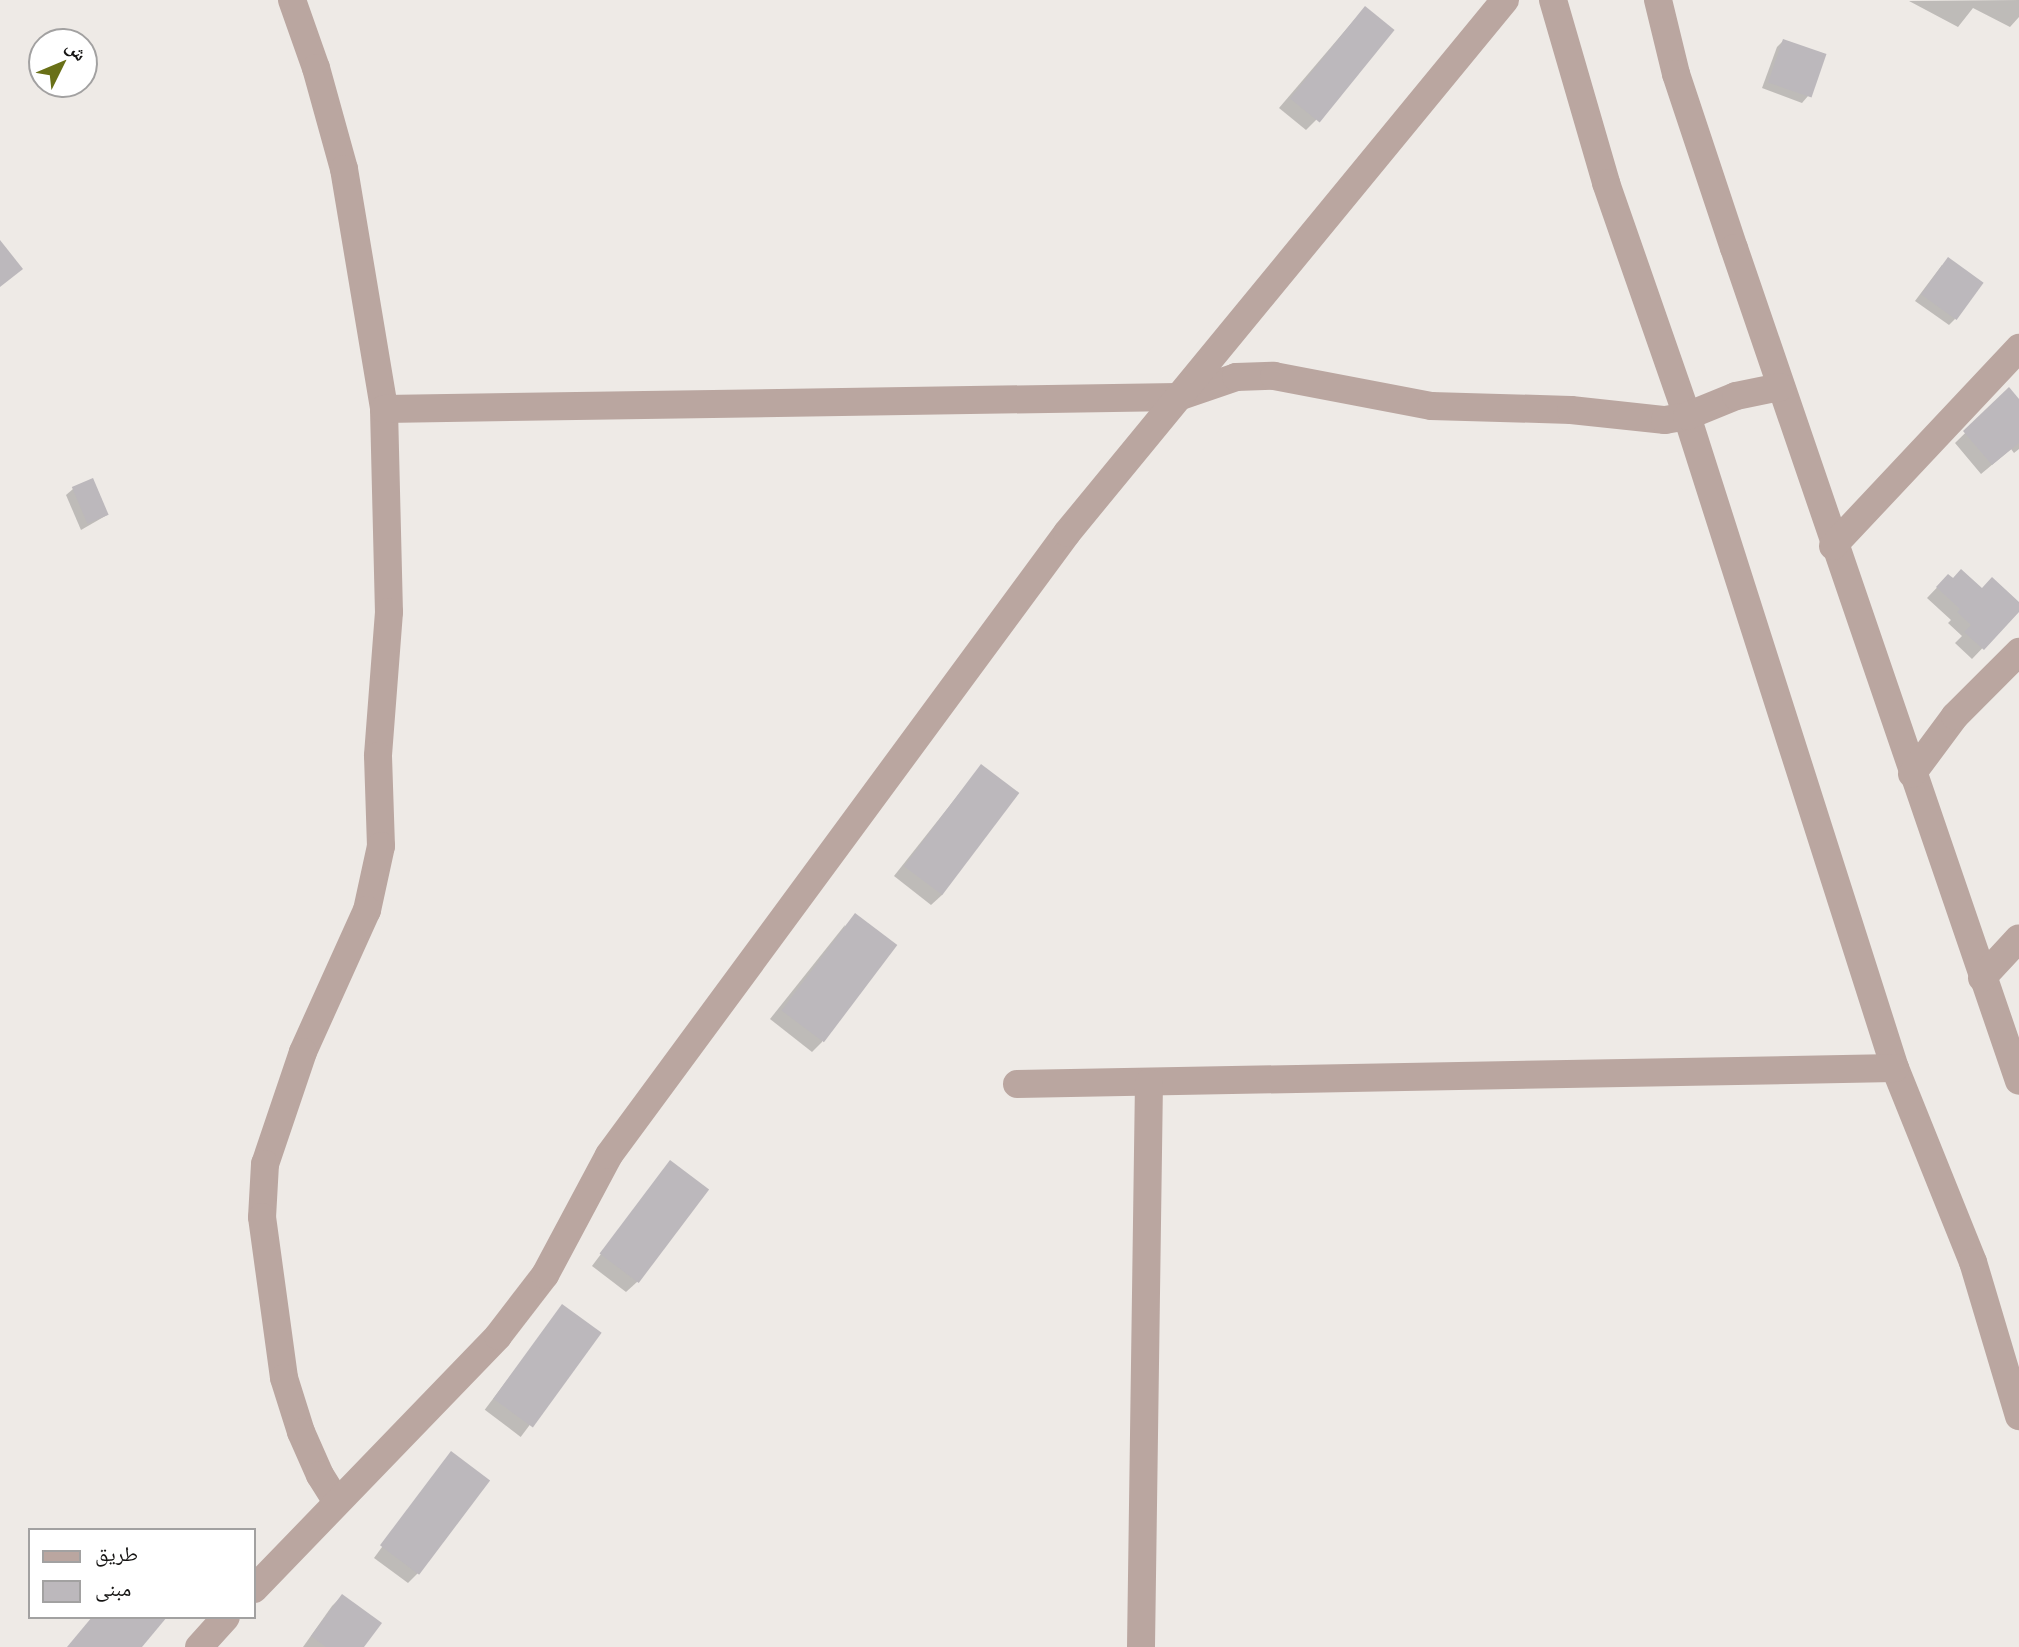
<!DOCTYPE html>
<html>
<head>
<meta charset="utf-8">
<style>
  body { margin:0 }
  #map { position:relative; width:2019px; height:1647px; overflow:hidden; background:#eeeae6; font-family:"PT Sans Narrow","Noto Naskh Arabic",sans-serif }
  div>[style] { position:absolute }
  .shadow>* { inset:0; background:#0003; transform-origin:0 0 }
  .building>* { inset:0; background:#bcb8bc; transform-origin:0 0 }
  .street>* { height:28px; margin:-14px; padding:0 14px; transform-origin:14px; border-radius:14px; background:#baa6a0 }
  span { translate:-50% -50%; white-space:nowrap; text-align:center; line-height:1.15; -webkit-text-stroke:5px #fff; paint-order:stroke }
  .legend { position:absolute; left:28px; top:1528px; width:228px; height:91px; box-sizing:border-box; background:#fff; border:2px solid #a2a1a1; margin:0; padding:9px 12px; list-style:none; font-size:21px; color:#161514 }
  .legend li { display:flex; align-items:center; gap:14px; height:35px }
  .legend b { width:35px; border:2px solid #a2a1a1 }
  .north { position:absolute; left:28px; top:28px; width:70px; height:70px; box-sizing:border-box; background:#fff; border:2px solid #a2a1a1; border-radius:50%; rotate:47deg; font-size:19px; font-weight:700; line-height:28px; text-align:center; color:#161514 }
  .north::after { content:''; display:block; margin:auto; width:24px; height:32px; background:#697017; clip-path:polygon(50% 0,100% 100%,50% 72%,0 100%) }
</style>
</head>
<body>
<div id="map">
  <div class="shadow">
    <div style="clip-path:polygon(2019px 0,2019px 17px,2010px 27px,1973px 8px,1958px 27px,1909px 1px)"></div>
    <div style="clip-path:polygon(1355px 19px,1316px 120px,1306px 130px,1279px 108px)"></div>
    <div style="clip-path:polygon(1783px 41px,1808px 96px,1802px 103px,1762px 88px,1777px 47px)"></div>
    <div style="clip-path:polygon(1942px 265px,1955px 319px,1949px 325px,1915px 301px)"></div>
    <div style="clip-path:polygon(2009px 390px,2019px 402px,2019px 449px,2014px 453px,2011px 449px,1981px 474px,1955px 443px)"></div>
    <div style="clip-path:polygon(92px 480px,107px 515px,81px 530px,66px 495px,73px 489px)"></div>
    <div style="clip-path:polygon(1948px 576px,2019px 605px,2019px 610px,1972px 659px,1955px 643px,1962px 636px,1948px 623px,1951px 620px,1927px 598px)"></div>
    <div style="clip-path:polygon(981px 766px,942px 895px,931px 905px,894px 876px)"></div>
    <div style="clip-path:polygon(845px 925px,822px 1042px,812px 1052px,770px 1019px)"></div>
    <div style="clip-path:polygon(670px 1162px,637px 1282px,626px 1292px,592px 1266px)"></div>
    <div style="left:563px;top:1306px;width:45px;height:130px;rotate:37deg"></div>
    <div style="clip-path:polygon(451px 1453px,418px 1573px,408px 1583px,374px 1558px)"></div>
    <div style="clip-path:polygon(342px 1596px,361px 1647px,303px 1647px,332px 1606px)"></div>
  </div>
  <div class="building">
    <div style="left:1365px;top:6px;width:38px;height:119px;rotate:39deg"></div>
    <div style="left:1783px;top:39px;width:46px;height:46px;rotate:19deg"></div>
    <div style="clip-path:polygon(0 240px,23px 269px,0 287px)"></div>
    <div style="left:1948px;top:257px;width:44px;height:46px;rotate:36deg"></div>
    <div style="clip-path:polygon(2009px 387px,2019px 399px,2019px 443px,1992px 465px,1963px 431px)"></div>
    <div style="left:93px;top:478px;width:40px;height:23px;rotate:67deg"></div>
    <div style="clip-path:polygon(1961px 569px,1982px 588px,1992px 577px,2019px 602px,2019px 612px,1984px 650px,1964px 632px,1971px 625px,1957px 612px,1960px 609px,1936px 587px,1948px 574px,1953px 578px)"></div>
    <div style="left:981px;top:764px;width:48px;height:128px;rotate:37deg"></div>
    <div style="left:855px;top:913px;width:53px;height:122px;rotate:37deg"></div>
    <div style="left:670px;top:1160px;width:49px;height:117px;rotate:37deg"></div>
    <div style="left:562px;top:1304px;width:49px;height:117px;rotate:36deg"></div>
    <div style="left:451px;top:1451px;width:49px;height:118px;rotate:37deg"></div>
    <div style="clip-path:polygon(342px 1594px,382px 1623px,364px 1647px,326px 1647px,311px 1636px)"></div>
    <div style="clip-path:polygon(92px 1617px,167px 1617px,142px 1647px,67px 1647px)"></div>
  </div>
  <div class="street">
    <div style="left:292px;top:0;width:72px;rotate:70.6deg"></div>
    <div style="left:316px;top:68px;width:105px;rotate:74.5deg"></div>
    <div style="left:344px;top:169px;width:243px;rotate:80.5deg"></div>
    <div style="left:384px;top:409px;width:203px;rotate:88.6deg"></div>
    <div style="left:389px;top:612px;width:144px;rotate:94.4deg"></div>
    <div style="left:378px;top:756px;width:90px;rotate:88.1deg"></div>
    <div style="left:381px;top:846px;width:66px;rotate:102.3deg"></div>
    <div style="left:367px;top:910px;width:156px;rotate:114.3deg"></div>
    <div style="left:303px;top:1052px;width:118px;rotate:108.7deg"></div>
    <div style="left:265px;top:1164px;width:53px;rotate:93.2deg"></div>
    <div style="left:262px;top:1217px;width:162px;rotate:82.2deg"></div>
    <div style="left:284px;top:1378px;width:57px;rotate:72.5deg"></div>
    <div style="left:301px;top:1432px;width:47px;rotate:66.2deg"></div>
    <div style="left:320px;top:1475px;width:32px;rotate:58deg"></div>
    <div style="left:1553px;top:0;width:191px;rotate:73.8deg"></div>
    <div style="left:1606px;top:183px;width:247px;rotate:70.8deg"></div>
    <div style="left:1687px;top:416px;width:684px;rotate:72.31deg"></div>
    <div style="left:1895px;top:1068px;width:209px;rotate:68.1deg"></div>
    <div style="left:1973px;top:1262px;width:161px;rotate:73.4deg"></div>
    <div style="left:1658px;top:0;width:76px;rotate:76.3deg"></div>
    <div style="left:1676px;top:74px;width:183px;rotate:71.6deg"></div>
    <div style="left:1734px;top:248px;width:880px;rotate:71.11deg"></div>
    <div style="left:384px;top:409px;width:794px;rotate:-0.87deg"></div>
    <div style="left:1178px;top:397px;width:61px;rotate:-19deg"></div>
    <div style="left:1236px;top:377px;width:38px;rotate:-2deg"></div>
    <div style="left:1274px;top:376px;width:160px;rotate:10.8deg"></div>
    <div style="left:1431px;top:406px;width:140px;rotate:1.6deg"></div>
    <div style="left:1571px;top:410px;width:95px;rotate:6.1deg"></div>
    <div style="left:1665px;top:420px;width:22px;rotate:-10deg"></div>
    <div style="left:1687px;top:416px;width:53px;rotate:-22.2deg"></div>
    <div style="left:1736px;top:396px;width:45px;rotate:-11.6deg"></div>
    <div style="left:1833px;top:546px;width:272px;rotate:-46.8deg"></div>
    <div style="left:1912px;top:774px;width:72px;rotate:-53.4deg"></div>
    <div style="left:1955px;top:716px;width:91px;rotate:-45deg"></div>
    <div style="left:1982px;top:978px;width:54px;rotate:-47.2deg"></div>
    <div style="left:1017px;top:1084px;width:878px;rotate:-1.04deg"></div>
    <div style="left:254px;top:1589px;width:351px;rotate:-46deg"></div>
    <div style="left:498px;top:1336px;width:77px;rotate:-52.4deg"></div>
    <div style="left:545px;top:1275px;width:136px;rotate:-61.9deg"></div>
    <div style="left:609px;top:1155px;width:772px;rotate:-53.63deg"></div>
    <div style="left:1067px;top:533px;width:690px;rotate:-50.59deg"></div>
    <div style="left:199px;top:1647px;width:40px;rotate:-48deg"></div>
    <div style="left:1141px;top:1647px;width:564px;rotate:-89.19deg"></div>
  </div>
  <ul class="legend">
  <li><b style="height:9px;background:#baa6a0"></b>طريق</li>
  <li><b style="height:19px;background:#bcb8bc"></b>مبنى</li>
  </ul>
  <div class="north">ش</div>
</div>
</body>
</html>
